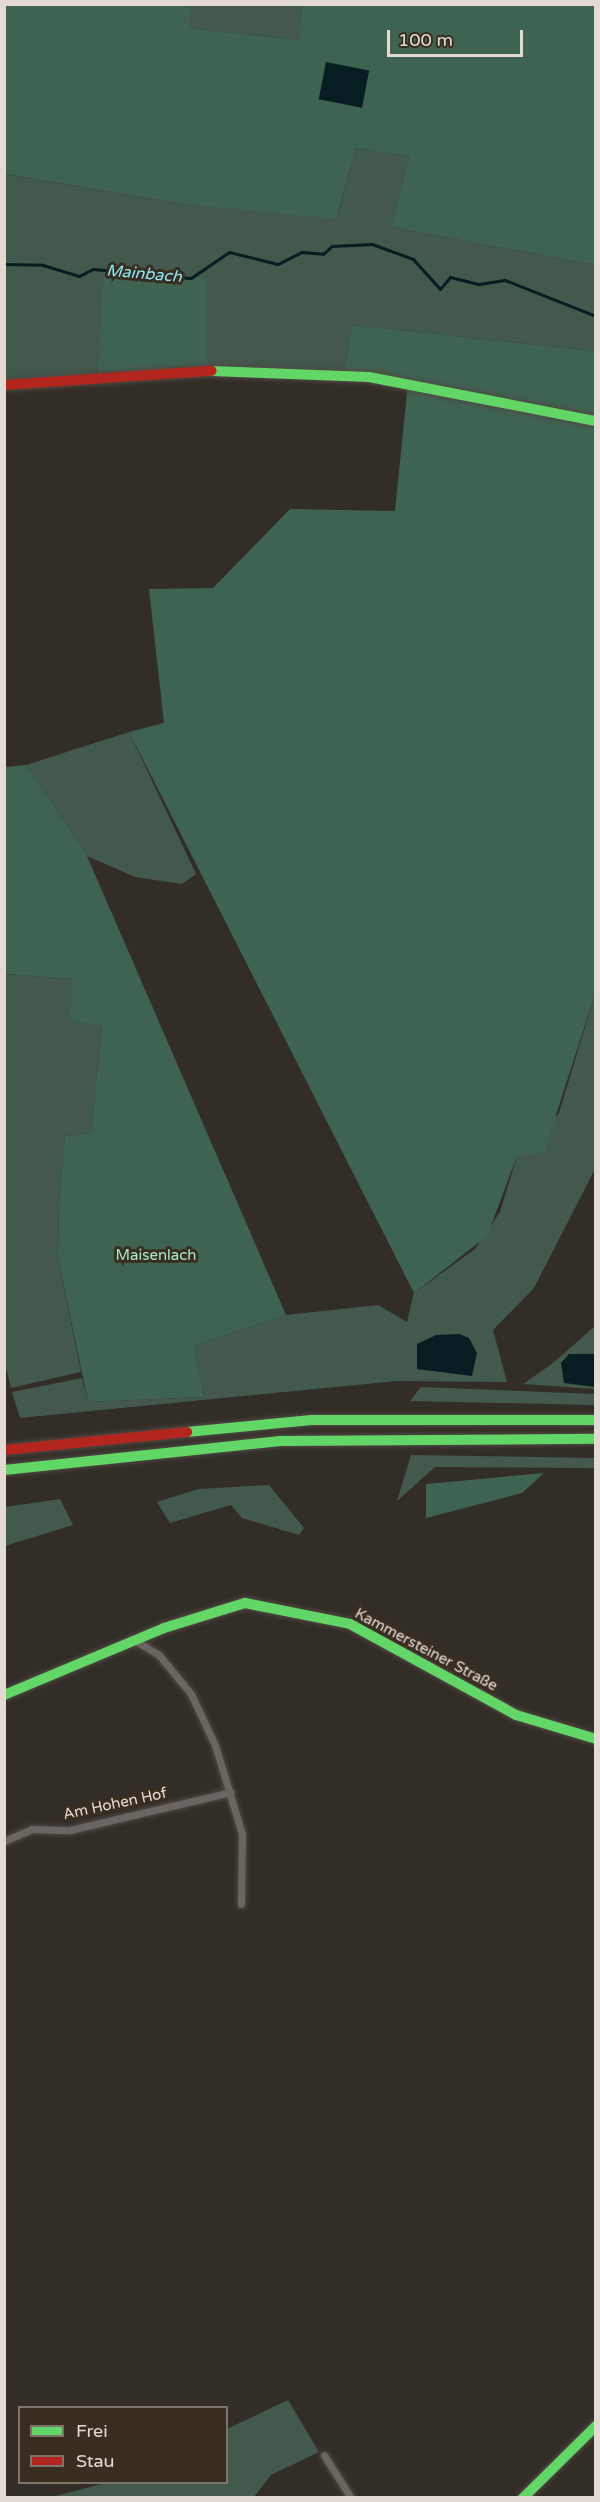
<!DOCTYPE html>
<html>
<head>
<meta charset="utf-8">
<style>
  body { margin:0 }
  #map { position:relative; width:600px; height:2502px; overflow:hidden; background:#332d27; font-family:"Varela Round",sans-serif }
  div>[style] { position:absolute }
  .green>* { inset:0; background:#42594c }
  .forest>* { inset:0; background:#3f6351 }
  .water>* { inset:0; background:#061e22; transform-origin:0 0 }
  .stream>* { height:3px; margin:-1.5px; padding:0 1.5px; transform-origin:1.5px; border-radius:1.5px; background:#061e22 }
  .roads { filter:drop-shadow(0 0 2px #4f4943) drop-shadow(0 0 2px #4f4943) }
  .street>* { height:7px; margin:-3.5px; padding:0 3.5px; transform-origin:3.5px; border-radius:3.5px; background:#6a6561 }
  .fast>* { height:10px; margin:-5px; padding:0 5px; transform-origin:5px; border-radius:5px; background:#63d668 }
  .jam>* { height:10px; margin:-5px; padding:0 5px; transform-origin:5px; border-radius:5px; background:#b3261e }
  span { translate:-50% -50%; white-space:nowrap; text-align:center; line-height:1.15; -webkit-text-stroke:6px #392d21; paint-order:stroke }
  .park-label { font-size:15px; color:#a3ebc7 }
  .street-label { font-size:15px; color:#e3dbd3 }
  .water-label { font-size:16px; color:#90e9f9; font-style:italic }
  .frame { position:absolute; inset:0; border:6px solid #e3dbd3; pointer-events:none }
  .legend { position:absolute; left:18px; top:2406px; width:210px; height:78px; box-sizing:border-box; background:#392d21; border:2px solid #7d7368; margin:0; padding:8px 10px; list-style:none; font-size:18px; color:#e3dbd3 }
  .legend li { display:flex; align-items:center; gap:12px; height:30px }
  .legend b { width:30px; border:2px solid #7d7368 }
  .scale { position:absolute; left:387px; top:30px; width:136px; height:27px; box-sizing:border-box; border:3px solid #e3dbd3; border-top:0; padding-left:8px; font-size:18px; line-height:21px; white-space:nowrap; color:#e3dbd3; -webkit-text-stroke:4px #392d21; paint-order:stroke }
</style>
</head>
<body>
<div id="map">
  <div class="green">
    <div style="clip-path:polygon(191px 5px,302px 5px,301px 40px,188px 28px)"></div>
    <div style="clip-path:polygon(356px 148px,409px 157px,391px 227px,595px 265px,595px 351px,352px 325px,344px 372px,207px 371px,105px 270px,97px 378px,5px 385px,4px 174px,184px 204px,338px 213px)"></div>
    <div style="clip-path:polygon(129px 732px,196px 874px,182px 884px,135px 877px,87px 856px,26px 765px)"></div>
    <div style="clip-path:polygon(4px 974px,74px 979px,102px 1026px,91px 1133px,65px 1136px,59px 1201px,58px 1258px,81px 1372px,11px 1388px,4px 1360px)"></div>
    <div style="clip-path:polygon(595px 994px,595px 1169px,534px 1288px,493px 1330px,507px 1382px,397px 1381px,20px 1418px,12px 1392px,82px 1378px,88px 1402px,204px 1397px,194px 1346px,286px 1315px,378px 1305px,407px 1322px,414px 1293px,475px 1249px,500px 1212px,517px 1156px,559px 1113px)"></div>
    <div style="clip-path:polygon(595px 1326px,595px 1389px,523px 1384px,553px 1363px)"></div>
    <div style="clip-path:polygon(421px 1387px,595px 1394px,595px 1405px,410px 1401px)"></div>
    <div style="clip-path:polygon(411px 1455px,595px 1458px,595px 1468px,435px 1467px,397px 1501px)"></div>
    <div style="clip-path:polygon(269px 1485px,304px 1528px,299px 1535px,242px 1518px,231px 1505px,170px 1523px,157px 1502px,198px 1489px)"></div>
    <div style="clip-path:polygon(60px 1499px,73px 1525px,5px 1546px,5px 1507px)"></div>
    <div style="clip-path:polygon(288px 2400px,319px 2452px,271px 2475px,254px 2497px,52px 2497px,105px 2483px,226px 2482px,227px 2429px)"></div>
  </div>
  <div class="forest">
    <div style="clip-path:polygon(4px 5px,191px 5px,189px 28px,300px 40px,302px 5px,595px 5px,595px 265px,391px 227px,409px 157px,356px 148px,336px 219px,184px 204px,5px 174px)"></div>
    <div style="clip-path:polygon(104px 270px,207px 278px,207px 371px,97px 378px)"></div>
    <div style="clip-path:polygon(352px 325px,595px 351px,595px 994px,544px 1152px,517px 1156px,487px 1236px,414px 1293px,129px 732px,164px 723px,149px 589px,213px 588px,290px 509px,395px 511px,408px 383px,344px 372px)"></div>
    <div style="clip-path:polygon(26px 765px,87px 856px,286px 1315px,194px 1346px,204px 1397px,88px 1402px,58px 1258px,59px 1201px,65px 1136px,91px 1133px,102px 1026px,70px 1020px,73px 979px,5px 974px,5px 767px)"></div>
    <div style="clip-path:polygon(544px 1473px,522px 1493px,426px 1518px,426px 1484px)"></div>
  </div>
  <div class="water">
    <div style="left:326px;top:62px;width:44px;height:38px;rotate:11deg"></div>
    <div style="clip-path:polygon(459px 1334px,469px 1338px,477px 1353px,472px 1376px,417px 1369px,417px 1344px,436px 1335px)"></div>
    <div style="clip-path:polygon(569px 1354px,595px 1354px,595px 1387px,564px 1383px,561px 1363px)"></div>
  </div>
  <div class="stream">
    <div style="left:4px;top:264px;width:39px;rotate:1deg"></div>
    <div style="left:43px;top:265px;width:38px;rotate:17deg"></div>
    <div style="left:79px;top:276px;width:16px;rotate:-27deg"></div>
    <div style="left:93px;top:269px;width:98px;rotate:5.2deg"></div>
    <div style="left:191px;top:278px;width:46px;rotate:-34.4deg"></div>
    <div style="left:229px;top:252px;width:50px;rotate:13.8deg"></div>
    <div style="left:278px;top:264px;width:27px;rotate:-27deg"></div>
    <div style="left:302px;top:252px;width:21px;rotate:5deg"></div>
    <div style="left:323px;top:254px;width:12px;rotate:-42deg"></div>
    <div style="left:332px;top:246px;width:40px;rotate:-2.9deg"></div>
    <div style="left:372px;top:244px;width:44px;rotate:20.1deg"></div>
    <div style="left:413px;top:259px;width:40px;rotate:48deg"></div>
    <div style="left:440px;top:289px;width:16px;rotate:-50deg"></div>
    <div style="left:450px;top:277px;width:30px;rotate:14deg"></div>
    <div style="left:479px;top:284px;width:26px;rotate:-9deg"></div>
    <div style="left:505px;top:280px;width:98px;rotate:21.6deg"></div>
  </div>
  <div class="roads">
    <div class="street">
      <div style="left:136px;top:1641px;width:27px;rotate:31deg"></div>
      <div style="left:159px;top:1655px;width:50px;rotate:50.6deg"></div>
      <div style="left:191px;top:1694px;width:56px;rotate:64.8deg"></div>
      <div style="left:215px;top:1745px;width:93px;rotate:73.1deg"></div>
      <div style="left:242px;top:1834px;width:70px;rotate:90.8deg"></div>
      <div style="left:4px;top:1841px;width:30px;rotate:-23deg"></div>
      <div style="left:32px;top:1829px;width:38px;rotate:2deg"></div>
      <div style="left:70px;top:1830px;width:165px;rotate:-13.3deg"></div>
      <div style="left:324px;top:2455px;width:51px;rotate:57.9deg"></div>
    </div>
    <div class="fast">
      <div style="left:212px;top:371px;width:157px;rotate:2.2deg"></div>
      <div style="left:369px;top:377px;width:231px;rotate:11deg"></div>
      <div style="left:187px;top:1432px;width:125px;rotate:-5.5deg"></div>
      <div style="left:311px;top:1420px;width:285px"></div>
      <div style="left:4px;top:1470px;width:278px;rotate:-6deg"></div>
      <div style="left:280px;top:1441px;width:316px;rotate:-0.4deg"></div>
      <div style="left:4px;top:1695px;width:173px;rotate:-22.7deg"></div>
      <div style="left:164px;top:1628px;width:85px;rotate:-17.2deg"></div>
      <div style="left:245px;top:1603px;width:107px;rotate:11.3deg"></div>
      <div style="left:350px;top:1624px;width:189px;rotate:28.7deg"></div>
      <div style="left:516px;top:1715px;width:84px;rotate:16.7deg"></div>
      <div style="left:523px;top:2498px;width:103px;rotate:-44.6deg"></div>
    </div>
    <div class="jam">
      <div style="left:4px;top:385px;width:208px;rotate:-3.9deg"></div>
      <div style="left:4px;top:1450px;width:184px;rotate:-5.6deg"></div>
    </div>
  </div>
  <div class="park-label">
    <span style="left:156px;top:1256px">Maisenlach</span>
  </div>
  <div class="street-label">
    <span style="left:426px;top:1650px;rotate:28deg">Kammersteiner Straße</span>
    <span style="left:115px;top:1804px;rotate:-12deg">Am Hohen Hof</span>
  </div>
  <div class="water-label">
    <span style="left:144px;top:274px;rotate:5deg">Mainbach</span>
  </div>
  <div class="frame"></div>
  <ul class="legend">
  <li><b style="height:8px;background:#63d668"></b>Frei</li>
  <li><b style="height:8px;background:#b3261e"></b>Stau</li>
  </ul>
  <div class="scale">100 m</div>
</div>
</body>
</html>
